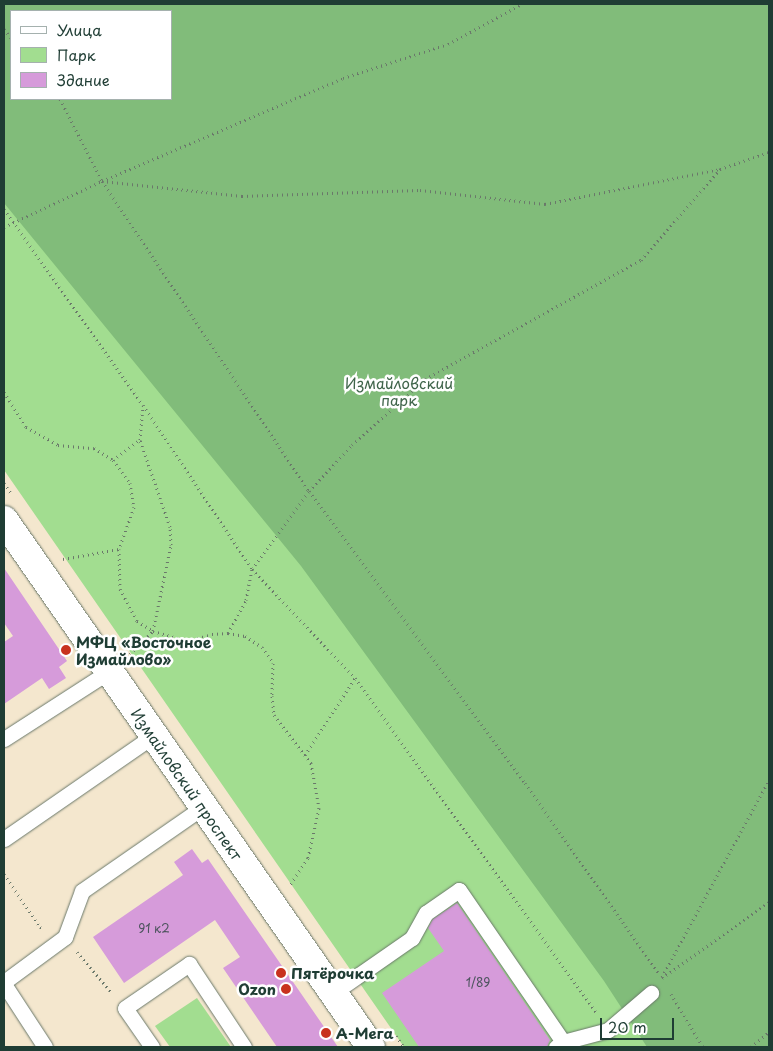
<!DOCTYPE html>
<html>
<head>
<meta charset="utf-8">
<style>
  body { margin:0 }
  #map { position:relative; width:773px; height:1051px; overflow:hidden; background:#f4e7ce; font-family:"Playpen Sans",sans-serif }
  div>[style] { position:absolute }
  .green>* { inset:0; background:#a2dd90 }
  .forest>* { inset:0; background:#81bc7a }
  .building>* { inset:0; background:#d69bda }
  .path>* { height:3px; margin-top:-1.5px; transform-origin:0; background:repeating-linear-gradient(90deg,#6a786a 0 1px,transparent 0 5px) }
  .roads { filter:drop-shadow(0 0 1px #6a786a) drop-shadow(0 0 1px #6a786a) }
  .lane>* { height:15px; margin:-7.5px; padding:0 7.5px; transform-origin:7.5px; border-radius:7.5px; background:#fff }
  .street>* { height:28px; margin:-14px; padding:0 14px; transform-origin:14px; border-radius:14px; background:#fff }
  .dots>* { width:14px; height:14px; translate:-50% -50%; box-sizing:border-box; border:2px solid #fff; border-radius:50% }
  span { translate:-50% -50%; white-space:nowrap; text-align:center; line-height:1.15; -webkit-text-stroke:5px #fff; paint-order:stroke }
  .number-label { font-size:12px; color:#4d545e }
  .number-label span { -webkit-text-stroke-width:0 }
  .park-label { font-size:15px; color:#40654b }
  .poi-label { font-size:15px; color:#1f3d34; font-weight:700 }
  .left { translate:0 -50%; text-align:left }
  .right { translate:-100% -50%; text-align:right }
  .street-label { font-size:15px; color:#1f3d34 }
  .frame { position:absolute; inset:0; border:5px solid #1f3d34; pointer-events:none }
  .legend { position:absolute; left:10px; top:10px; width:162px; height:90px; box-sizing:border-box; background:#fff; border:1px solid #a5b1ae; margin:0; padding:6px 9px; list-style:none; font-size:15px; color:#1f3d34 }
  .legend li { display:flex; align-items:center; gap:10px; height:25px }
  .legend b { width:25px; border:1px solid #a5b1ae }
  .scale { position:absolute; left:600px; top:1018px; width:74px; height:22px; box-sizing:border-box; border:2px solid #1f3d34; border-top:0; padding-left:6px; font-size:15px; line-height:18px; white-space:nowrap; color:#1f3d34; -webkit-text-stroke:4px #fff; paint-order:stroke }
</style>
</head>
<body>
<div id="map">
  <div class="green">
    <div style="clip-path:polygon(evenodd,4px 4px,769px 4px,769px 1047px,404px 1047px,4px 470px,4px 4px,11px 11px,171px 11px,171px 99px,11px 99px,11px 11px)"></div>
    <div style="clip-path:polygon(197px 998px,231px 1047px,170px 1047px,155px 1026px)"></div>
  </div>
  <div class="forest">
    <div style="clip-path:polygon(evenodd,4px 4px,769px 4px,769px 1047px,647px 1047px,604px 981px,301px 566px,4px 203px,4px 4px,11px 11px,171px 11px,171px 99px,11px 99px,11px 11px)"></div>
  </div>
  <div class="building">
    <div style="clip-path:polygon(4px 568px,67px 661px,59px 667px,66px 678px,49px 689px,42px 678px,4px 704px,4px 642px,13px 636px,4px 623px)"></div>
    <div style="clip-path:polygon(192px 849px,202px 863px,208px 859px,338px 1047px,277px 1047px,223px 968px,240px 957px,215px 920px,124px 983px,93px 937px,183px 875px,174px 862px)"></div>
    <div style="clip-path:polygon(457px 903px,550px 1040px,547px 1047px,419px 1047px,382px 993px,444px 951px,428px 928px,433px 919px)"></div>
  </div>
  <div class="path">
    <div style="left:4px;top:29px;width:11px;rotate:52deg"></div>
    <div style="left:60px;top:99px;width:92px;rotate:62.9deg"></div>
    <div style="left:102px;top:181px;width:373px;rotate:56.3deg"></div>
    <div style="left:309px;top:491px;width:363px;rotate:53.5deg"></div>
    <div style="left:525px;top:783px;width:233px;rotate:54.9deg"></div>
    <div style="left:102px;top:181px;width:141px;rotate:6.1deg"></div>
    <div style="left:242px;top:196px;width:178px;rotate:-1.9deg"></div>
    <div style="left:420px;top:190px;width:126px;rotate:6.4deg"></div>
    <div style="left:545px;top:204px;width:178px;rotate:-11.3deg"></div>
    <div style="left:720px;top:169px;width:52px;rotate:-19.1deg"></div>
    <div style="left:4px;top:209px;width:240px;rotate:54.7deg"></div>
    <div style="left:143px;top:405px;width:197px;rotate:56.4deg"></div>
    <div style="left:252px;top:569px;width:150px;rotate:46.6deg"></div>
    <div style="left:355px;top:678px;width:413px;rotate:54.2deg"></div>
    <div style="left:4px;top:227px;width:108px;rotate:-25.1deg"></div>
    <div style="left:102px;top:181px;width:262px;rotate:-23.1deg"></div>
    <div style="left:343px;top:78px;width:110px;rotate:-17.9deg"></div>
    <div style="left:448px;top:44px;width:84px;rotate:-28.4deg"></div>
    <div style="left:4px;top:392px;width:41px;rotate:57.8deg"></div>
    <div style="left:26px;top:427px;width:37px;rotate:29deg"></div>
    <div style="left:58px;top:445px;width:36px;rotate:5deg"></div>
    <div style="left:94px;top:448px;width:22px;rotate:32deg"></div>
    <div style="left:113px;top:460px;width:29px;rotate:54deg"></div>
    <div style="left:130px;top:483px;width:24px;rotate:81deg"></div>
    <div style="left:134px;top:507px;width:45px;rotate:109.7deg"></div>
    <div style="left:119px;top:549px;width:40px;rotate:88.6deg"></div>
    <div style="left:120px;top:589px;width:36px;rotate:62deg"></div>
    <div style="left:137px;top:621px;width:19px;rotate:32deg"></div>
    <div style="left:153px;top:631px;width:36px;rotate:16deg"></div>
    <div style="left:188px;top:641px;width:25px;rotate:-16deg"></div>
    <div style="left:212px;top:634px;width:16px;rotate:-4deg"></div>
    <div style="left:228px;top:633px;width:17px;rotate:10deg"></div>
    <div style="left:245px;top:636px;width:20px;rotate:33deg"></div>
    <div style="left:262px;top:647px;width:19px;rotate:55deg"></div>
    <div style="left:273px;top:663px;width:33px;rotate:92deg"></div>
    <div style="left:272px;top:696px;width:19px;rotate:84deg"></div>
    <div style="left:274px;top:715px;width:61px;rotate:52.4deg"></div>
    <div style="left:311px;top:763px;width:46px;rotate:79.9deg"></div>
    <div style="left:319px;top:808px;width:51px;rotate:102.4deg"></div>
    <div style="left:308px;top:858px;width:34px;rotate:124deg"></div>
    <div style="left:113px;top:460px;width:34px;rotate:-37deg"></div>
    <div style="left:4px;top:483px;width:14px;rotate:56deg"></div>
    <div style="left:63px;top:559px;width:57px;rotate:-10.1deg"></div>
    <div style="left:228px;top:633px;width:38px;rotate:-61deg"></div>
    <div style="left:246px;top:600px;width:32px;rotate:-79deg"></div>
    <div style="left:252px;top:569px;width:97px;rotate:-53.8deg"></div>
    <div style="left:309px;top:491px;width:63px;rotate:-46.9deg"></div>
    <div style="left:352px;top:445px;width:98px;rotate:-42.1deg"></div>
    <div style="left:425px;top:379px;width:247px;rotate:-28.9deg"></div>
    <div style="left:641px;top:260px;width:121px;rotate:-49deg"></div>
    <div style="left:130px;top:654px;width:33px;rotate:-45deg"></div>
    <div style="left:153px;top:631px;width:88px;rotate:-78.2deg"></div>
    <div style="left:171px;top:545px;width:18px;rotate:-93deg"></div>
    <div style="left:170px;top:527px;width:92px;rotate:-109deg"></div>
    <div style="left:140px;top:440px;width:35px;rotate:-85deg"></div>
    <div style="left:305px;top:755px;width:92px;rotate:-57deg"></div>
    <div style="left:4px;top:874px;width:64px;rotate:55.8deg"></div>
    <div style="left:40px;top:927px;width:4px;rotate:27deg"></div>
    <div style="left:77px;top:952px;width:54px;rotate:49.5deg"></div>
    <div style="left:662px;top:977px;width:224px;rotate:-61.5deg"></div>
    <div style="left:662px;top:978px;width:131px;rotate:-35.4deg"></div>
    <div style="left:671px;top:994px;width:62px;rotate:58.9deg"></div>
    <div style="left:396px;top:1036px;width:14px;rotate:54deg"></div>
    <div style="left:751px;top:1047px;width:23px;rotate:-40deg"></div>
  </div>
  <div class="roads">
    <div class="lane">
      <div style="left:4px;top:739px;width:124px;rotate:-32.8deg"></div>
      <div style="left:4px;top:839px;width:181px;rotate:-34.7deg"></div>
      <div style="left:4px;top:982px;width:76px;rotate:-36.4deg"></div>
      <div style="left:65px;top:937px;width:49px;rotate:-69.7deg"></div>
      <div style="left:82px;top:891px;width:147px;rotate:-34.8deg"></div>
      <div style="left:4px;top:984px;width:75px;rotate:56.9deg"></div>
      <div style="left:333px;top:993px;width:96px;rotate:-34.8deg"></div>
      <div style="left:412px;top:938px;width:29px;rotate:-61deg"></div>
      <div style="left:426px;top:913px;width:40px;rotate:-34.9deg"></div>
      <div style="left:459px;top:890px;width:184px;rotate:55.6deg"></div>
      <div style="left:152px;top:1047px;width:47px;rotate:-124.7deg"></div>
      <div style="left:125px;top:1008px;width:78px;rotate:-34.5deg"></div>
      <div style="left:189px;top:964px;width:100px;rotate:56.5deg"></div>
      <div style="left:556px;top:1047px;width:9px;rotate:-36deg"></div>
      <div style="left:563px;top:1042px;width:47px;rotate:-14.9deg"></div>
      <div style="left:608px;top:1030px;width:57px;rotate:-40.7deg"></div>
    </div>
    <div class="street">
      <div style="left:4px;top:520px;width:642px;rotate:55.15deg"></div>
    </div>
  </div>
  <div class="dots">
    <div style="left:66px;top:650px;background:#c8321e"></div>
    <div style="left:281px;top:973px;background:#c8321e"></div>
    <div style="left:286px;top:989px;background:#c8321e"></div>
    <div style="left:326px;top:1033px;background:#c8321e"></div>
  </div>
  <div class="number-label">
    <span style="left:154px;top:929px">91 к2</span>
    <span style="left:478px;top:983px">1/89</span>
  </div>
  <div class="park-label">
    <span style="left:399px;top:391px">Измайловский<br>парк</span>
  </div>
  <div class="poi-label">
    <span class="left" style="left:76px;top:650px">МФЦ «Восточное<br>Измайлово»</span>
    <span class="left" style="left:291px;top:973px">Пятёрочка</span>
    <span class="right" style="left:276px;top:989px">Ozon</span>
    <span class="left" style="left:336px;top:1033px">А-Мега</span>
  </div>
  <div class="street-label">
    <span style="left:187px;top:784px;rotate:55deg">Измайловский проспект</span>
  </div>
  <div class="frame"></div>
  <ul class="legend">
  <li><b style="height:6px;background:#fff"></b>Улица</li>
  <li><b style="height:14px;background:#a2dd90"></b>Парк</li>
  <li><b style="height:14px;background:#d69bda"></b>Здание</li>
  </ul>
  <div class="scale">20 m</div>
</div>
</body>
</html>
